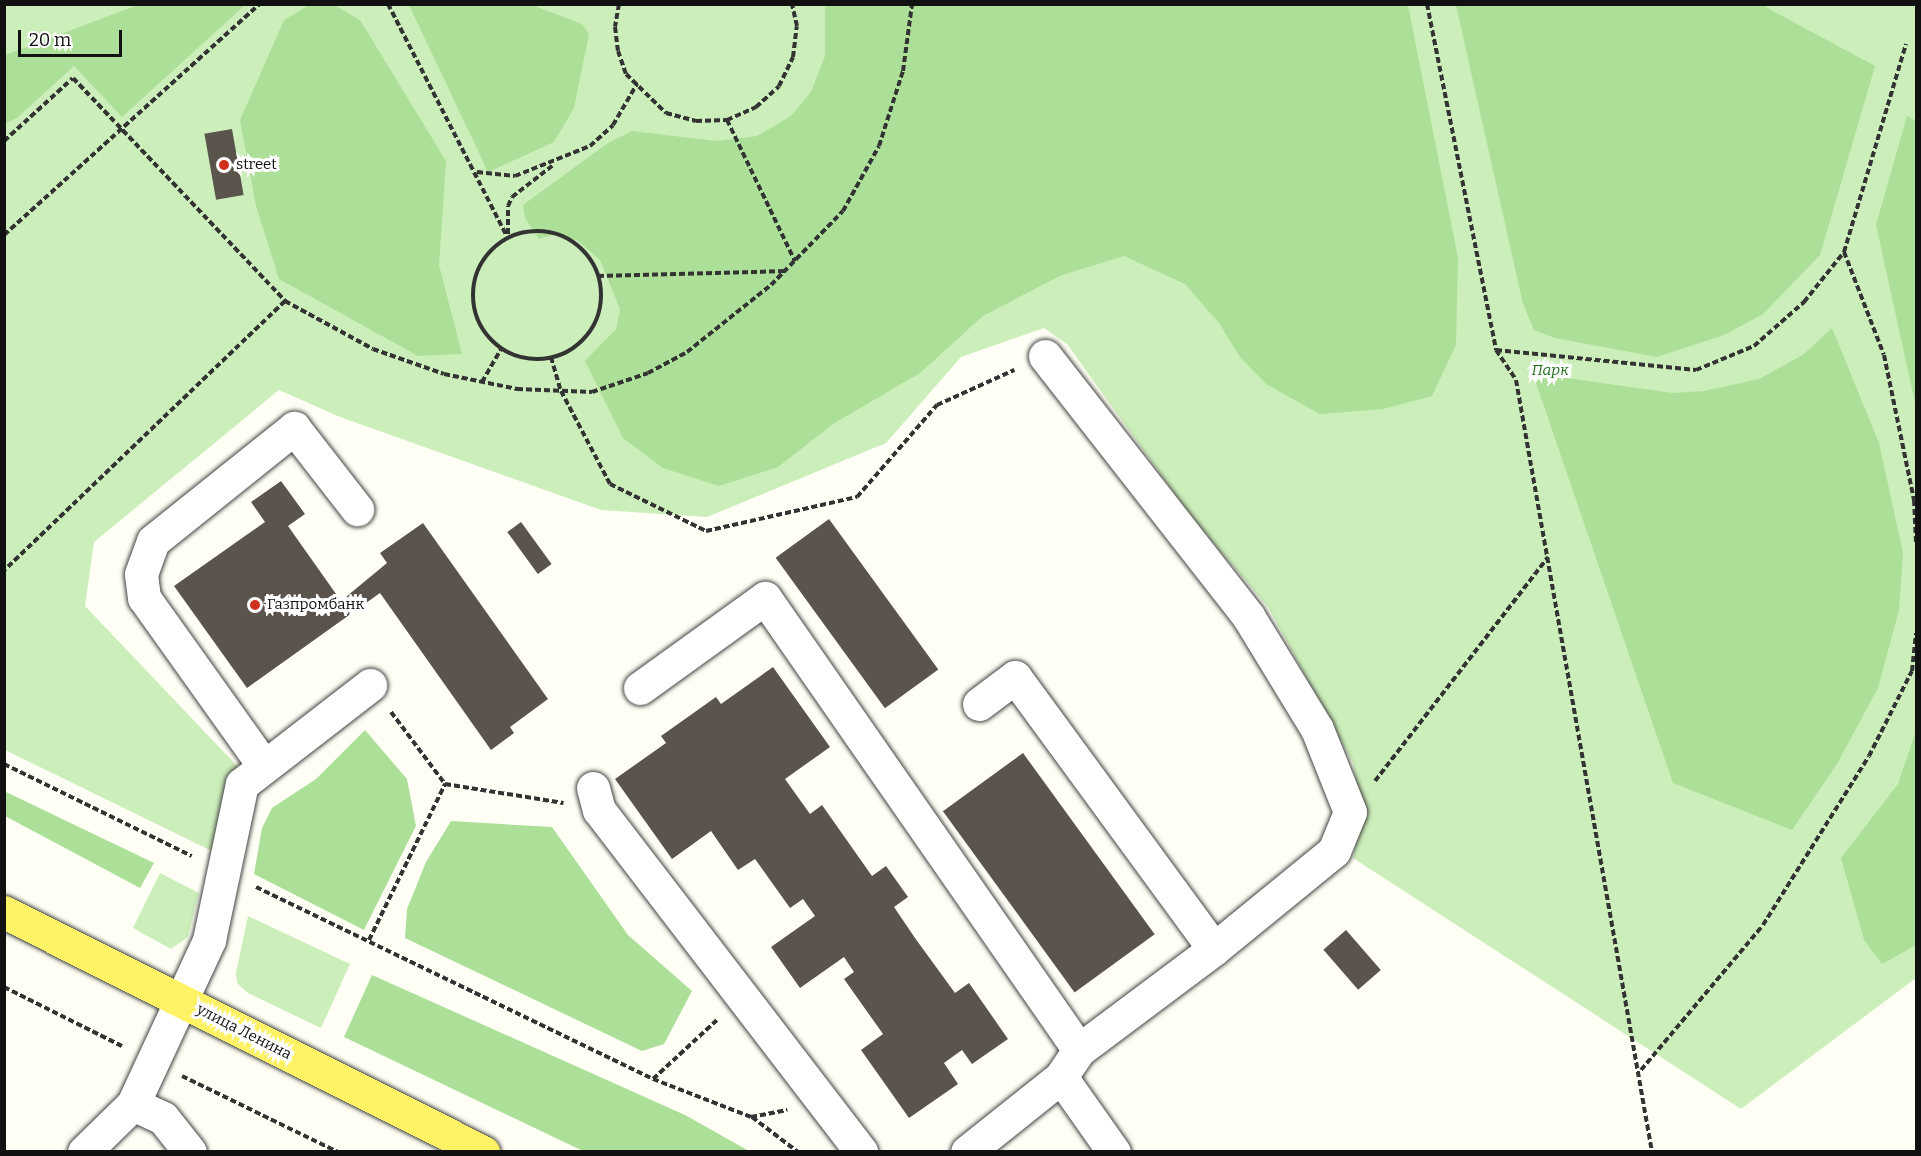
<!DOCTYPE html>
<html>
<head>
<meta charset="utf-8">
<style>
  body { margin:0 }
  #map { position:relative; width:1921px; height:1156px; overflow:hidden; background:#fffff5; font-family:Bitter,serif }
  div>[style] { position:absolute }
  .green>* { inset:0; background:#cceeba }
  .forest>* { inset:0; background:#ace098 }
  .building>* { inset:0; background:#5b544c; transform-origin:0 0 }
  .path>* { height:4px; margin-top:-2px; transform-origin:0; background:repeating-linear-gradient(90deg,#333 0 6px,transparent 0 9px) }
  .path>.ring { margin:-2px; padding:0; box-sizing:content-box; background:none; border:4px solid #333; border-radius:50% }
  .roads { filter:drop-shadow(0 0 2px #444) drop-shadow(0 0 2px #444) }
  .minor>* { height:33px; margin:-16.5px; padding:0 16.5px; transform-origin:16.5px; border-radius:16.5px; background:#fff }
  .major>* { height:33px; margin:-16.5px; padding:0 16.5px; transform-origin:16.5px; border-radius:16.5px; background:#fff365 }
  .dots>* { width:16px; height:16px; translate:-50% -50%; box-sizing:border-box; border:3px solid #fff; border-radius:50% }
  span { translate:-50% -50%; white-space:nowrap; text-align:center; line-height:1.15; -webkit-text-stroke:6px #fff; paint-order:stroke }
  .poi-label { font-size:15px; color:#111 }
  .left { translate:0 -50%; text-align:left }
  .park-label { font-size:15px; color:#1e6f1a; font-style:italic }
  .street-label { font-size:15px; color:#111 }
  .frame { position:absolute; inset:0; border:6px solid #111; pointer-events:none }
  .scale { position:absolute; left:18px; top:30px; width:104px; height:27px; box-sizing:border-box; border:3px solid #111; border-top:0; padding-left:8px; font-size:18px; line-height:21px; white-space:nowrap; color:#111; -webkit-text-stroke:4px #fff; paint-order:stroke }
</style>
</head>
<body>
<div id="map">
  <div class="green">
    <div style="clip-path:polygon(4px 5px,1916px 5px,1916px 978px,1741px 1109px,1353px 858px,1363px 814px,1353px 763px,1268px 607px,1190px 515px,1067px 344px,1044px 328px,961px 357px,886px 443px,707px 517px,601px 510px,340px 417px,279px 390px,94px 542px,85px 606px,238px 767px,216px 853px,5px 750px)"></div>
    <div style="clip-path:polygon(160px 873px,199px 893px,188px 937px,171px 949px,133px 928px)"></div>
    <div style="clip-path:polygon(248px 916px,350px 964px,321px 1028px,248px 993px,237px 983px,236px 973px)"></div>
  </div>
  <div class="forest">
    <div style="clip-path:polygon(138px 5px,245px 5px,122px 117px,74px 66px,17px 118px,5px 124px,5px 55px)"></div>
    <div style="clip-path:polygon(309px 5px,334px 5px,360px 20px,446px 161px,439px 265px,462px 354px,418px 356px,279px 279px,256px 206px,240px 120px,284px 20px)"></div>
    <div style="clip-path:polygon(409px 5px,532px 5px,582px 24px,589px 34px,574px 108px,554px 142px,488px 172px)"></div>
    <div style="clip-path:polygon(825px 5px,1408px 5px,1458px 258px,1456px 345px,1432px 396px,1383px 409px,1320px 414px,1266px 384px,1240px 357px,1219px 323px,1185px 284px,1124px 256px,1062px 275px,983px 316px,920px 373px,833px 424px,778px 467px,719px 486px,663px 468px,623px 438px,585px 361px,616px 329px,620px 309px,600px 260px,578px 241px,558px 233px,539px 239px,525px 218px,523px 205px,608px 143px,632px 131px,717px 141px,757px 136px,791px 116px,811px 92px,825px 56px)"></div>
    <div style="clip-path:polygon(1456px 5px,1762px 5px,1875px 66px,1820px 255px,1763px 314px,1724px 335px,1657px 357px,1555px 338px,1534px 330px,1523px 304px)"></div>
    <div style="clip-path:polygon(1907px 116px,1916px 121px,1916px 407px,1876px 225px)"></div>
    <div style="clip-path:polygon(1832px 328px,1879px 443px,1903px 553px,1899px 610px,1878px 688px,1837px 764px,1792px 830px,1673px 783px,1536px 383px,1540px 376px,1552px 376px,1673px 393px,1704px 391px,1759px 379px,1804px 354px)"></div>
    <div style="clip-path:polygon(365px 730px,407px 779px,416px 826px,364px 930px,254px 874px,262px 828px,272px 808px,316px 779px)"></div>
    <div style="clip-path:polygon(1916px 731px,1916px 945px,1882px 964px,1864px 940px,1841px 858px,1898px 784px)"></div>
    <div style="clip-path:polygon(4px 791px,154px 863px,140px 888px,5px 816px)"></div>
    <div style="clip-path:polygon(451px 821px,552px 827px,628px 935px,692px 991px,664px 1044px,642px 1051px,405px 938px,407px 909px,426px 862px)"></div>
    <div style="clip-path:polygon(372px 975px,685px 1115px,749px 1151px,583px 1151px,344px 1037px)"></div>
  </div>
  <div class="building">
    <div style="left:232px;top:129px;width:67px;height:28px;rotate:80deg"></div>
    <div style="clip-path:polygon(281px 481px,305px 514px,288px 526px,341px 601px,387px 563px,380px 553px,423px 523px,548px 699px,510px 727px,514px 733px,491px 750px,380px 593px,247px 688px,174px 586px,265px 522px,251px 502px)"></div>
    <div style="left:829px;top:519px;width:186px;height:66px;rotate:54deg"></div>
    <div style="left:521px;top:522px;width:52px;height:17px;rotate:54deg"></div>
    <div style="clip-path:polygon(773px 667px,830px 747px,785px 779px,810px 814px,822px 805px,872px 876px,886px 866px,908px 897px,894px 907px,915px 938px,955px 993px,969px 983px,1008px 1039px,972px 1064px,962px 1050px,944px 1063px,958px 1084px,909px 1118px,861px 1050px,883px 1034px,844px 979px,854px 972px,844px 957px,800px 988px,771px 947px,815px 916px,803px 899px,790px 908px,755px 859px,738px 870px,711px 831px,672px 859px,615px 779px,666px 743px,661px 736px,716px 697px,721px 704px)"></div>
    <div style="left:1023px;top:753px;width:224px;height:99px;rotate:54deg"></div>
    <div style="left:1346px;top:930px;width:53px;height:30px;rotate:49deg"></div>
  </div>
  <div class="path">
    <div style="left:388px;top:4px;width:263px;rotate:62.9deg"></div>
    <div style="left:619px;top:4px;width:23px;rotate:100deg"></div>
    <div style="left:615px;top:27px;width:24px;rotate:83deg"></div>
    <div style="left:618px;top:51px;width:24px;rotate:71deg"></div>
    <div style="left:626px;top:74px;width:56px;rotate:44.3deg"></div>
    <div style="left:666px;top:113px;width:31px;rotate:15deg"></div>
    <div style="left:696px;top:121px;width:31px;rotate:-2deg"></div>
    <div style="left:727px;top:120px;width:32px;rotate:-24deg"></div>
    <div style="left:756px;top:107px;width:31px;rotate:-42deg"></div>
    <div style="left:779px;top:86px;width:32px;rotate:-64deg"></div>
    <div style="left:793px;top:57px;width:31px;rotate:-83deg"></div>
    <div style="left:797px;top:26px;width:23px;rotate:-103deg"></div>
    <div style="left:1427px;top:4px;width:353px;rotate:78.7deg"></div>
    <div style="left:1496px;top:350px;width:36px;rotate:56deg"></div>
    <div style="left:1516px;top:380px;width:784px;rotate:80.01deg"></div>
    <div style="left:727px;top:120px;width:157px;rotate:64.3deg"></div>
    <div style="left:4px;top:141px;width:93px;rotate:-42.4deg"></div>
    <div style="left:73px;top:78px;width:308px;rotate:46.4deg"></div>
    <div style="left:285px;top:301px;width:389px;rotate:136.2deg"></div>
    <div style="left:477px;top:172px;width:38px;rotate:6deg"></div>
    <div style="left:515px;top:176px;width:81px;rotate:-21.8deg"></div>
    <div style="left:590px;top:146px;width:31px;rotate:-42deg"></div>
    <div style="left:613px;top:125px;width:48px;rotate:-59.7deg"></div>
    <div class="ring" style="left:473px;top:231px;width:124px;height:124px"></div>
    <div style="left:508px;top:234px;width:28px;rotate:-90deg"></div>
    <div style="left:508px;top:206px;width:10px;rotate:-66deg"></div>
    <div style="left:512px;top:197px;width:51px;rotate:-37.8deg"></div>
    <div style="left:4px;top:235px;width:345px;rotate:-42.1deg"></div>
    <div style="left:1844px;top:252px;width:110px;rotate:68.8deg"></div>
    <div style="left:1884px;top:355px;width:148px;rotate:78.3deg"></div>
    <div style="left:1914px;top:500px;width:42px;rotate:87.3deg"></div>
    <div style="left:598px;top:276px;width:187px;rotate:-1.5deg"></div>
    <div style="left:285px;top:301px;width:100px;rotate:28.6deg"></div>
    <div style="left:373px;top:349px;width:75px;rotate:19.4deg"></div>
    <div style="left:444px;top:374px;width:75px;rotate:11.6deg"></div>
    <div style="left:517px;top:389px;width:75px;rotate:2.3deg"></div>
    <div style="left:592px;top:392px;width:59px;rotate:-18.7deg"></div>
    <div style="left:648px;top:373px;width:44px;rotate:-28.3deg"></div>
    <div style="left:687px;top:352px;width:107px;rotate:-38.6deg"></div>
    <div style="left:771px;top:285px;width:103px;rotate:-45.8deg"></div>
    <div style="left:843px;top:211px;width:74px;rotate:-61deg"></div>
    <div style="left:879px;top:146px;width:79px;rotate:-72.3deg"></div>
    <div style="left:903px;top:71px;width:68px;rotate:-82.3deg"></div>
    <div style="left:1496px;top:350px;width:201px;rotate:5.7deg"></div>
    <div style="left:1696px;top:370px;width:63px;rotate:-22.5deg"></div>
    <div style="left:1754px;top:346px;width:67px;rotate:-41.3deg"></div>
    <div style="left:1804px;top:302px;width:64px;rotate:-51.3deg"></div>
    <div style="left:1844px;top:252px;width:217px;rotate:-73.4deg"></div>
    <div style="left:551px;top:357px;width:35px;rotate:74deg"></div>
    <div style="left:561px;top:391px;width:105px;rotate:62.2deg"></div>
    <div style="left:610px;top:484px;width:107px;rotate:26.1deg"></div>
    <div style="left:706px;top:531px;width:155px;rotate:-12.7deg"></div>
    <div style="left:857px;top:497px;width:122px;rotate:-49deg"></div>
    <div style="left:937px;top:405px;width:85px;rotate:-24.4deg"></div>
    <div style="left:482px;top:382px;width:39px;rotate:-60deg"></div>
    <div style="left:391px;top:712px;width:90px;rotate:53.1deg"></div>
    <div style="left:4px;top:764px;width:209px;rotate:26.1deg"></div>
    <div style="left:1375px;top:781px;width:283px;rotate:-52.3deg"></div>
    <div style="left:256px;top:887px;width:441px;rotate:25.8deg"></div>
    <div style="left:653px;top:1079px;width:105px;rotate:21.2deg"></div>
    <div style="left:751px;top:1117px;width:37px;rotate:-11deg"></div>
    <div style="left:369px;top:940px;width:174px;rotate:-64deg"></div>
    <div style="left:445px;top:784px;width:120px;rotate:9.1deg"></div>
    <div style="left:4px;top:987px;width:132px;rotate:26.6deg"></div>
    <div style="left:1641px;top:1070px;width:189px;rotate:-49.9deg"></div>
    <div style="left:1763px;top:925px;width:199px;rotate:-57.9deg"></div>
    <div style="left:1869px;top:756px;width:95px;rotate:-63.2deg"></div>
    <div style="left:1912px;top:671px;width:38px;rotate:-84deg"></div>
    <div style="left:182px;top:1076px;width:174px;rotate:26deg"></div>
    <div style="left:653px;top:1079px;width:87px;rotate:-42.7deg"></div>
    <div style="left:752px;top:1117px;width:58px;rotate:37.3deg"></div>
  </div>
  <div class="roads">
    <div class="minor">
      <div style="left:1045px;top:356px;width:330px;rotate:52deg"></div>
      <div style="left:1248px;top:616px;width:132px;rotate:58.6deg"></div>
      <div style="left:1317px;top:729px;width:89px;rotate:68.3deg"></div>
      <div style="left:1350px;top:812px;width:42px;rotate:112.3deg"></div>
      <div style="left:1334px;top:851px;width:155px;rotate:140.8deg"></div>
      <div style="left:1214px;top:949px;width:169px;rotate:143.2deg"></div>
      <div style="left:1079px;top:1050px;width:32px;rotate:124deg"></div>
      <div style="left:640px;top:688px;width:154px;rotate:-35.8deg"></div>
      <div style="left:765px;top:598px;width:550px;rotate:55.21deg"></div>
      <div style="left:979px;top:704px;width:45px;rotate:-36.9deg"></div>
      <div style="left:1015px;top:677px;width:337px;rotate:53.8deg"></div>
      <div style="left:264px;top:766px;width:206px;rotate:-125.5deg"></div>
      <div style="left:144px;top:598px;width:24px;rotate:-97deg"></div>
      <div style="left:141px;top:574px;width:35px;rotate:-70deg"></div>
      <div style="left:153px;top:541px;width:181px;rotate:-38.7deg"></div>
      <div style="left:294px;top:428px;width:103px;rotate:52.1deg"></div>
      <div style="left:593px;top:788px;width:23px;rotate:75deg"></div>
      <div style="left:599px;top:810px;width:431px;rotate:52.5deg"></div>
      <div style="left:133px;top:1104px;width:33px;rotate:25deg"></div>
      <div style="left:163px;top:1118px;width:43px;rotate:51.5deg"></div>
      <div style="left:84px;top:1152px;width:69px;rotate:-44.4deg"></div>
      <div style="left:133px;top:1104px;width:181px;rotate:-65.1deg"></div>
      <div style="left:209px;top:940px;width:159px;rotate:-78.1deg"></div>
      <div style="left:242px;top:784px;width:162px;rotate:-37.7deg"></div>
      <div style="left:967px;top:1152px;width:120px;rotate:-38.6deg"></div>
      <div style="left:1061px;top:1077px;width:92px;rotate:54.8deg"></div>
    </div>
    <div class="major">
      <div style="left:4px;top:912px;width:536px;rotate:26.61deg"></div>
    </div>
  </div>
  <div class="dots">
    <div style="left:224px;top:165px;background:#ce311c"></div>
    <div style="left:255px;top:605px;background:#ce311c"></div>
  </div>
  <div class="poi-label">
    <span class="left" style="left:236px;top:165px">street</span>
    <span class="left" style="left:267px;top:605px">Газпромбанк</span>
  </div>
  <div class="park-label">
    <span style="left:1550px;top:371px">Парк</span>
  </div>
  <div class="street-label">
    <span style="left:244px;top:1032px;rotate:27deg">улица Ленина</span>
  </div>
  <div class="frame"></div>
  <div class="scale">20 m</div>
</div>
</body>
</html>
